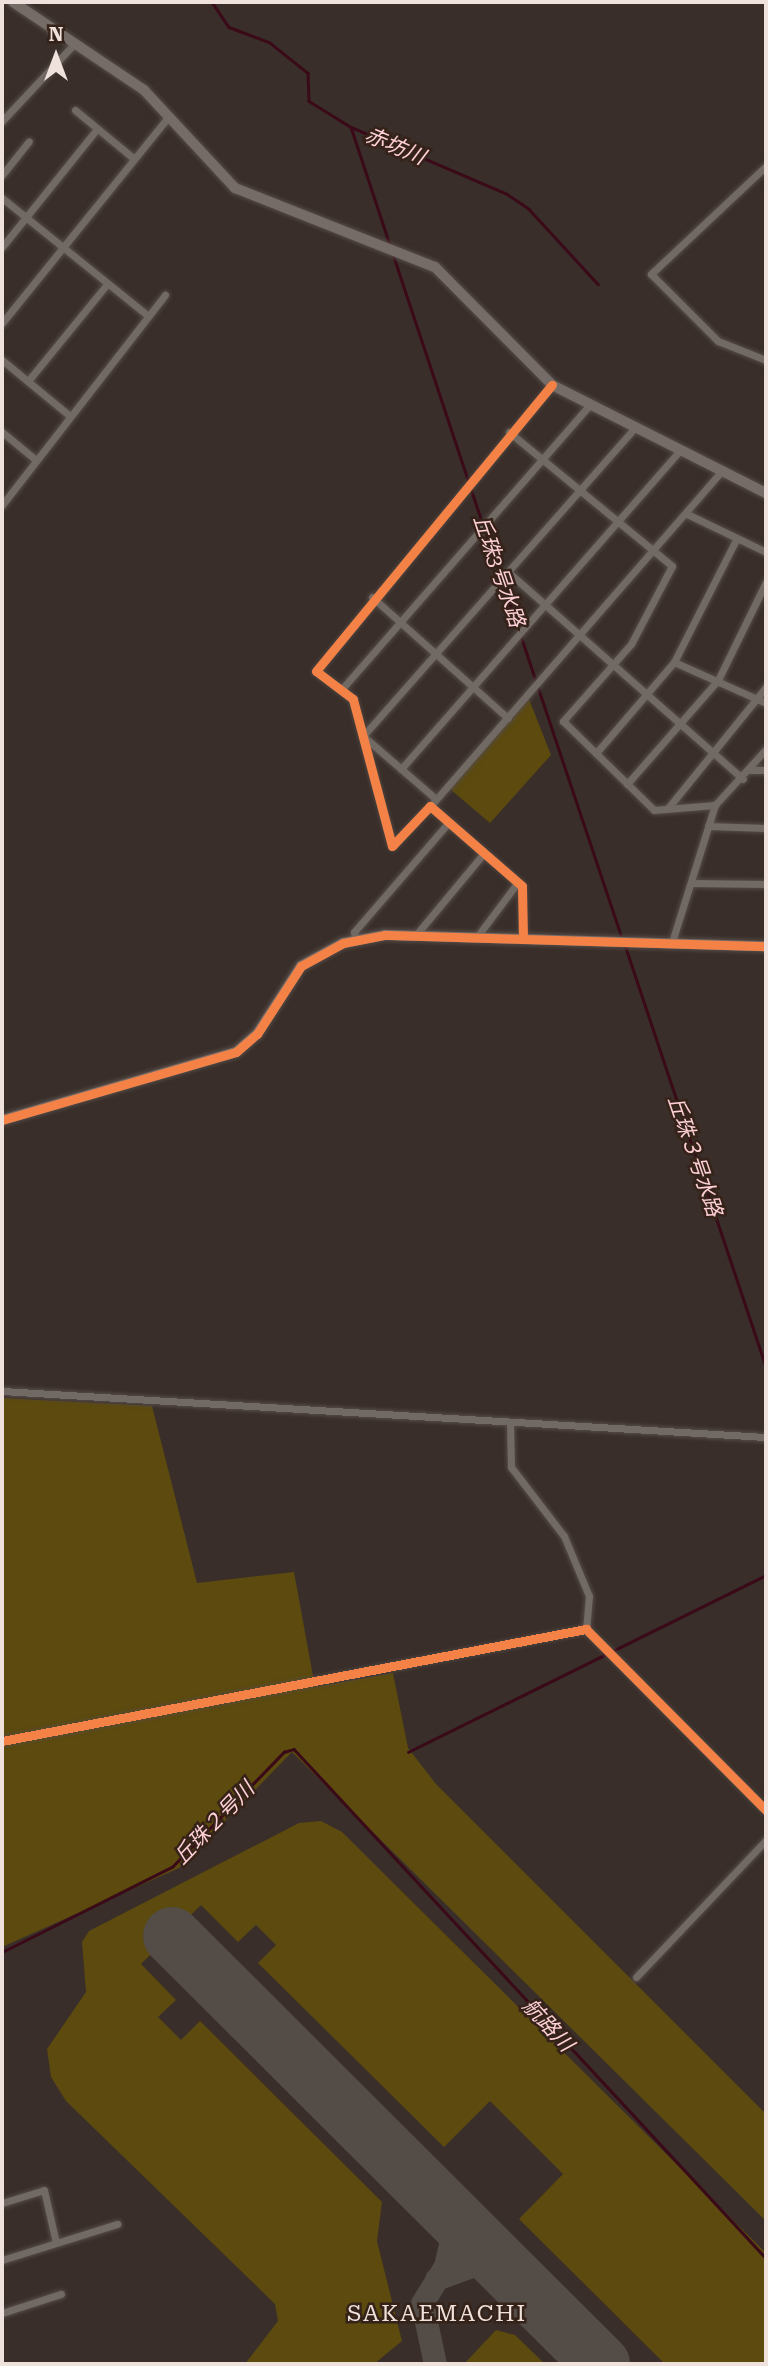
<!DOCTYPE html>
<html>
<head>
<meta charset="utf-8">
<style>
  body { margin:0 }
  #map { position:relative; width:768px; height:2366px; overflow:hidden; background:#392e29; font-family:"Roboto Serif","Noto Sans JP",serif }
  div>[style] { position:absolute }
  .green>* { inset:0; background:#5c4a0e }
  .stream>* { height:2.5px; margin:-1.25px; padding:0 1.25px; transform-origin:1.25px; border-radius:1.25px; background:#3a0a19 }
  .taxiway>* { height:23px; margin:-11.5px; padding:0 11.5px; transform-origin:11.5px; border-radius:11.5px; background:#544c46 }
  .runway>* { height:58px; margin:-29px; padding:0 29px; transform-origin:29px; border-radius:29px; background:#544c46 }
  .roads { filter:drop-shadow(0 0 2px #554b47) drop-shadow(0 0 2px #554b47) }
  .street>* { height:7px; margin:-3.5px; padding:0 3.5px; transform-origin:3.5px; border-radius:3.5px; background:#716964 }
  .secondary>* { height:10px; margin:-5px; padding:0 5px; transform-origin:5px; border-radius:5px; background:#756b67 }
  .cycleway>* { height:9px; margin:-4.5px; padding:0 4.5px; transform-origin:4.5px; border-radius:4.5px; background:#f48246 }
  span { translate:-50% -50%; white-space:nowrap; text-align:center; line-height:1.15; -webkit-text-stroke:5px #352218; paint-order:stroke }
  .water-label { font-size:21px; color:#fed0d7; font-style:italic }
  .quarter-label { font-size:23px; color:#efe2dc; letter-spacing:2px }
  .frame { position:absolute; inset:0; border:4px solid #efe2dc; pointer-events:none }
  .north { position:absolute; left:21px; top:21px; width:70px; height:70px; -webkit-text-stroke:5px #352218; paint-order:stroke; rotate:0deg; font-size:19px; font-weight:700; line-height:28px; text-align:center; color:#efe2dc }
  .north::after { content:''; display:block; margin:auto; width:24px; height:32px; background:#efe2dc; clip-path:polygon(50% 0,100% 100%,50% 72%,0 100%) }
</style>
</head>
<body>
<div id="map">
  <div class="green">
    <div style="clip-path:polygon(529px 699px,551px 755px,490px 823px,450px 789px)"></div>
    <div style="clip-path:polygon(2px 1398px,152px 1406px,197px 1583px,294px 1572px,315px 1687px,393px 1673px,408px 1748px,436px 1784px,766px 2114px,766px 2221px,292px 1752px,179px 1868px,2px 1947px)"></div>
    <div style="clip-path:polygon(299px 1823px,321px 1821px,342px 1832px,766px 2253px,766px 2364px,665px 2364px,519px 2219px,563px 2174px,490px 2101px,444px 2147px,258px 1963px,276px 1945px,256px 1925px,238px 1942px,201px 1905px,141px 1964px,176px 2000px,158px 2017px,181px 2040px,200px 2021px,382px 2202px,377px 2241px,402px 2341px,374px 2364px,245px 2364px,278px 2321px,275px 2304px,66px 2101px,51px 2077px,47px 2049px,86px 1992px,82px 1942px,89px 1931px)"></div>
    <div style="clip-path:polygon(496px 2330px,515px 2335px,545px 2364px,464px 2364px)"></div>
  </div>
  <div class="stream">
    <div style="left:212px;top:2px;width:30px;rotate:56deg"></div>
    <div style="left:229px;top:27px;width:43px;rotate:20.6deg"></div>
    <div style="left:269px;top:42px;width:50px;rotate:38.5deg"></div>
    <div style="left:308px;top:73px;width:28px;rotate:88deg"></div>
    <div style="left:309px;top:101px;width:49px;rotate:31.8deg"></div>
    <div style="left:351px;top:127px;width:170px;rotate:23.2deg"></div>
    <div style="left:507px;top:194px;width:27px;rotate:34deg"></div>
    <div style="left:529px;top:209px;width:102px;rotate:47.4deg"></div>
    <div style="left:351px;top:127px;width:124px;rotate:71.7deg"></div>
    <div style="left:393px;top:254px;width:285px;rotate:71.6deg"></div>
    <div style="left:485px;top:530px;width:106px;rotate:71.2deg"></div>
    <div style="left:521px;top:636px;width:315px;rotate:71.5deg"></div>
    <div style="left:625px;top:945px;width:444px;rotate:71.5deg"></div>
    <div style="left:408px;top:1752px;width:399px;rotate:-26.3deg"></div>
    <div style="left:2px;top:1952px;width:190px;rotate:-26.6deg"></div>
    <div style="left:172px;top:1867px;width:161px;rotate:-45.8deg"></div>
    <div style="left:284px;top:1752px;width:10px;rotate:-17deg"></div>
    <div style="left:294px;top:1749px;width:694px;rotate:47.16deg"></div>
  </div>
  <div class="taxiway">
    <div style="left:436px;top:2279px;width:44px;rotate:-20.1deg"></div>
    <div style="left:477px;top:2264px;width:44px;rotate:22.5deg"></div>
    <div style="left:435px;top:2364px;width:62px;rotate:-102deg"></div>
    <div style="left:422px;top:2303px;width:44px;rotate:-58.1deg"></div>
    <div style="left:445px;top:2266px;width:26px;rotate:-77deg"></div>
    <div style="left:451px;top:2241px;width:43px;rotate:-108.9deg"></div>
  </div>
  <div class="runway">
    <div style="left:172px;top:1936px;width:606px;rotate:44.93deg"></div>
  </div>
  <div class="roads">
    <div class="street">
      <div style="left:75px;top:110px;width:75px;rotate:39.6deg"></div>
      <div style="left:2px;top:121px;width:107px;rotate:-46.9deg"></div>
      <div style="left:766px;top:166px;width:158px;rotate:136.8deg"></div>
      <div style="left:651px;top:274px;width:95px;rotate:45deg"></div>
      <div style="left:718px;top:341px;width:52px;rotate:21.6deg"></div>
      <div style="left:2px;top:175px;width:43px;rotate:-51.5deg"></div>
      <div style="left:2px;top:198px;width:188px;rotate:38.9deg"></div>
      <div style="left:2px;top:247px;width:151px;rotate:-51.2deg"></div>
      <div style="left:2px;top:323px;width:266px;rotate:-51.1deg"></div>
      <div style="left:2px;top:360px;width:88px;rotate:39.5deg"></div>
      <div style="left:28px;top:381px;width:125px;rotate:-50.8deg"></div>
      <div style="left:2px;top:432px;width:44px;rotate:39.5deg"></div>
      <div style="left:509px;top:432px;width:211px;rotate:39.4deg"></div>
      <div style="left:672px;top:566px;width:88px;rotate:117.7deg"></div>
      <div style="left:631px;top:644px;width:103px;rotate:131.4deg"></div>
      <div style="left:563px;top:721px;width:127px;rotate:44.4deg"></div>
      <div style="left:654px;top:810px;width:61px;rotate:-4.7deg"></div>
      <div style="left:2px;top:505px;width:266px;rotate:-52.2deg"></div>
      <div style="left:687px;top:514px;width:88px;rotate:25.7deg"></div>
      <div style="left:508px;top:572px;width:313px;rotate:41.4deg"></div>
      <div style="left:372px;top:597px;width:182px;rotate:41.7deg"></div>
      <div style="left:674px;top:662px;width:101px;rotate:24deg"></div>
      <div style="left:341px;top:690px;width:377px;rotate:-48.9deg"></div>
      <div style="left:596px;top:753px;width:120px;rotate:-49.4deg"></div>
      <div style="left:674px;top:662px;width:139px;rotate:-63.1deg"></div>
      <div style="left:401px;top:769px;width:424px;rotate:-48.8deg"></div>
      <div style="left:750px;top:770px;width:16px"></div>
      <div style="left:627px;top:784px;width:138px;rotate:-48.8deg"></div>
      <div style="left:718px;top:680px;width:109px;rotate:-63.9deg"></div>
      <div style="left:436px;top:799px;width:96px;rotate:-139.2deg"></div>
      <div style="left:363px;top:736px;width:411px;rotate:-48.6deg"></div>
      <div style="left:433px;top:803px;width:440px;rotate:-49deg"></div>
      <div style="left:668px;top:808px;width:156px;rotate:-51deg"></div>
      <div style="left:708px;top:826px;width:58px;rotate:2deg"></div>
      <div style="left:691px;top:883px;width:75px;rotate:0.8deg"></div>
      <div style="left:415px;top:936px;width:108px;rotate:-50.3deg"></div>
      <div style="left:476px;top:938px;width:70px;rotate:-53.1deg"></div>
      <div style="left:523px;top:939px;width:53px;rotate:-91.1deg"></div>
      <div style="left:522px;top:886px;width:122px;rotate:-139deg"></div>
      <div style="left:430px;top:806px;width:55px;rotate:133.5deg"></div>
      <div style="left:392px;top:846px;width:152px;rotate:-104.9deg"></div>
      <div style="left:353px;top:699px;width:46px;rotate:-142.9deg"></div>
      <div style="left:316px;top:671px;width:371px;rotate:-50.5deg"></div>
      <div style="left:356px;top:940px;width:8px;rotate:-104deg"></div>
      <div style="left:354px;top:932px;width:145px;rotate:-49.2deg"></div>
      <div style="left:672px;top:942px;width:144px;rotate:-72.6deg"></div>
      <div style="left:715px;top:805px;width:76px;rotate:-47.7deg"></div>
      <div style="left:2px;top:1391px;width:765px;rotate:3.45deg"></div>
      <div style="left:510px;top:1423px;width:44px;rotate:88.7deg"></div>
      <div style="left:511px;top:1467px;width:87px;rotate:52.5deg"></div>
      <div style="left:564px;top:1536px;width:65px;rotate:67.4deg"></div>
      <div style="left:589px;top:1596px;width:33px;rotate:95deg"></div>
      <div style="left:2px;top:1741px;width:595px;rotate:-10.86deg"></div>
      <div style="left:586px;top:1629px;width:255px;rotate:45.2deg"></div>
      <div style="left:636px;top:1977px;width:189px;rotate:-46.5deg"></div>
      <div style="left:2px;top:2203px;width:44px;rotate:-17.2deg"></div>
      <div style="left:44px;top:2190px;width:54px;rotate:77.2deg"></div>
      <div style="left:2px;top:2260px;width:121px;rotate:-17.4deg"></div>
      <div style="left:2px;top:2313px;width:62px;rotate:-17.9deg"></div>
    </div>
    <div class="secondary">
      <div style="left:13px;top:2px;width:158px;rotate:33.9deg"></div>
      <div style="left:144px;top:90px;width:134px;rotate:47.1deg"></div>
      <div style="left:235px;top:188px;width:215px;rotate:21.6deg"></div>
      <div style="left:435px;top:267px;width:166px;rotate:45.2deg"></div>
      <div style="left:552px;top:385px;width:240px;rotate:26.8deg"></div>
      <div style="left:2px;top:1120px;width:244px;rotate:-16.2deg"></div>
      <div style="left:236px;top:1052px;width:28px;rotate:-41deg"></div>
      <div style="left:257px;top:1034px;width:81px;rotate:-57.1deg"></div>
      <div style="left:301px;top:966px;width:48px;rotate:-28.7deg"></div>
      <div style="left:343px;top:943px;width:43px;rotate:-10.8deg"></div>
      <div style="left:385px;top:935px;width:381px;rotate:1.7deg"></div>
    </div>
  </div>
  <div class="cycleway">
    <div style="left:523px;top:939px;width:53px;rotate:-91.1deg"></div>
    <div style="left:522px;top:886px;width:122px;rotate:-139deg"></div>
    <div style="left:430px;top:806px;width:55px;rotate:133.5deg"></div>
    <div style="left:392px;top:846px;width:152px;rotate:-104.9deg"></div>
    <div style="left:353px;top:699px;width:46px;rotate:-142.9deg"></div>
    <div style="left:316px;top:671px;width:371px;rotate:-50.5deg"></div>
    <div style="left:2px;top:1120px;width:244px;rotate:-16.2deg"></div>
    <div style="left:236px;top:1052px;width:28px;rotate:-41deg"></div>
    <div style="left:257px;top:1034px;width:81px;rotate:-57.1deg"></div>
    <div style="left:301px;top:966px;width:48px;rotate:-28.7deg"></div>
    <div style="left:343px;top:943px;width:43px;rotate:-10.8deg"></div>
    <div style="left:385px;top:935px;width:381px;rotate:1.7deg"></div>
    <div style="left:2px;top:1741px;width:595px;rotate:-10.86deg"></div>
    <div style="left:586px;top:1629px;width:255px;rotate:45.2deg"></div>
  </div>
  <div class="water-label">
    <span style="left:395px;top:146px;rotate:23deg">赤坊川</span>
    <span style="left:499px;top:571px;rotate:71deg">丘珠3号水路</span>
    <span style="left:695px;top:1156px;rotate:71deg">丘珠３号水路</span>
    <span style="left:214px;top:1823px;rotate:-46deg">丘珠２号川</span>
    <span style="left:548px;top:2025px;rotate:47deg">航路川</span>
  </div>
  <div class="quarter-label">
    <span style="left:437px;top:2314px">SAKAEMACHI</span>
  </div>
  <div class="frame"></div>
  <div class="north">N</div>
</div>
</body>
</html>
